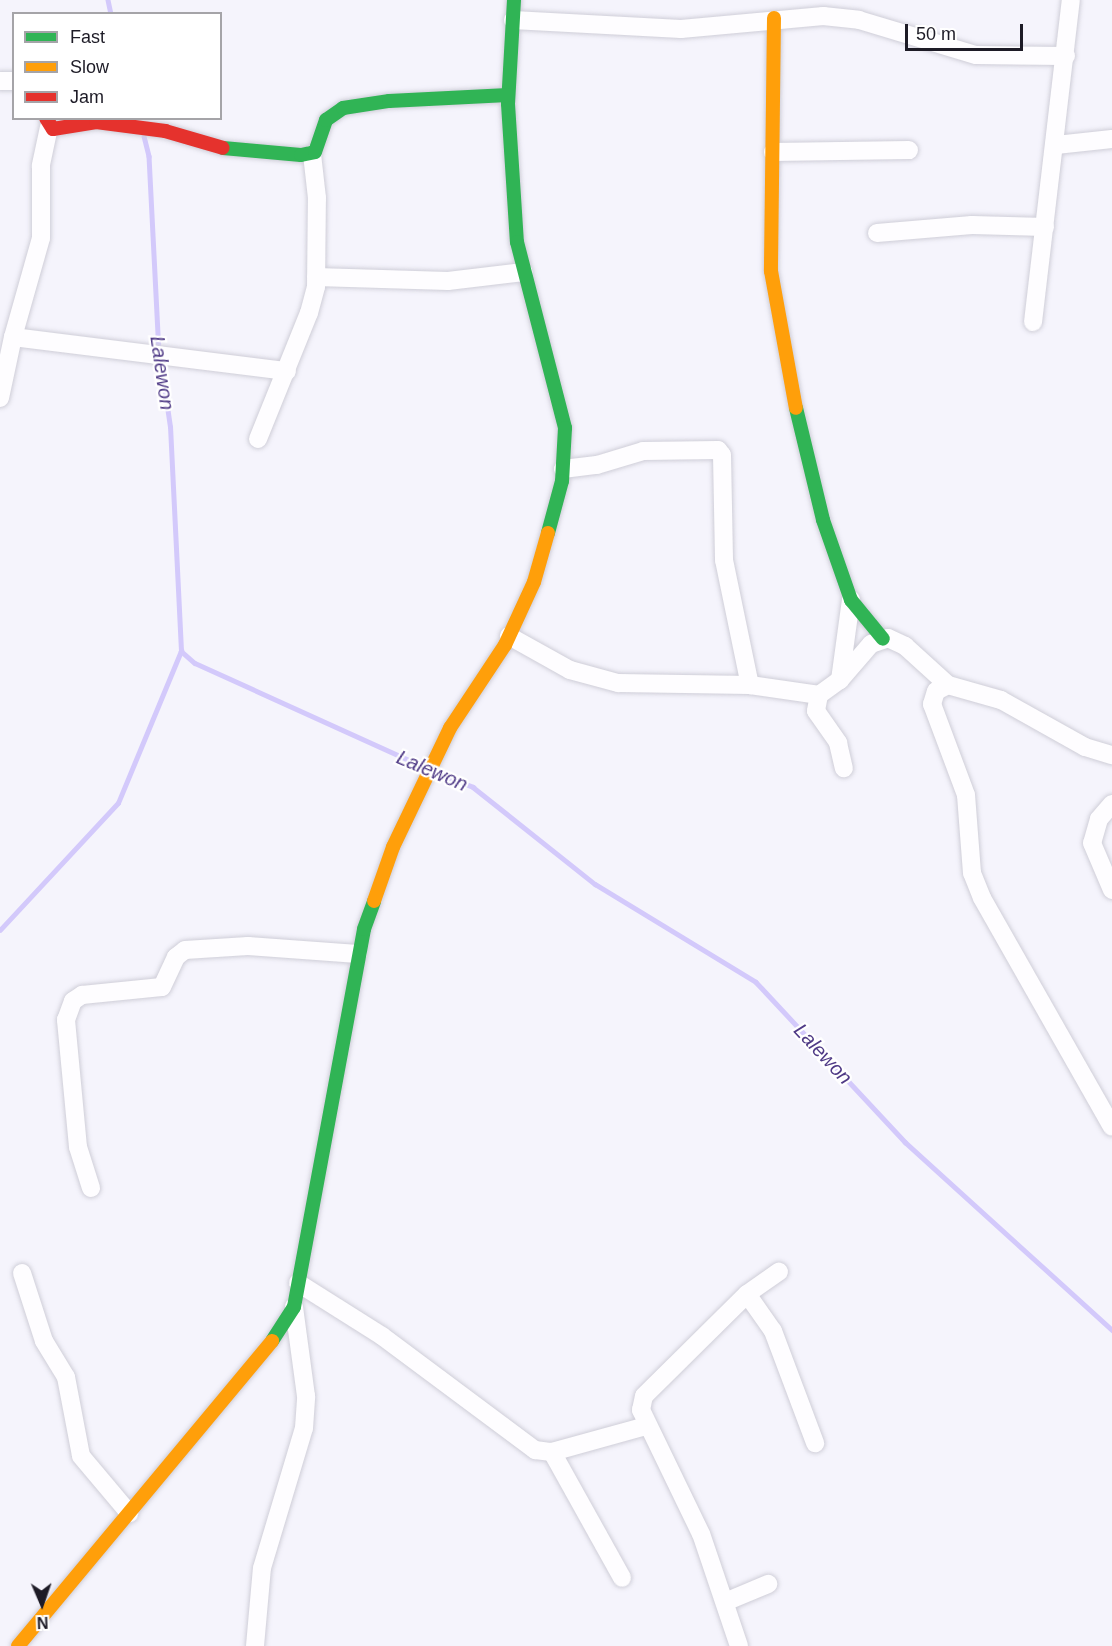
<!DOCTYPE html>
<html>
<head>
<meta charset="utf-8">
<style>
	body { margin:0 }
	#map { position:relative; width:1112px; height:1646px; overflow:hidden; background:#f5f4fc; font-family:Helvetica,sans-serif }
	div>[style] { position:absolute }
	.stream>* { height:4.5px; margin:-2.25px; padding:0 2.25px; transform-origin:2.25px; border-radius:2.25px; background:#d3c9fb }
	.roads { filter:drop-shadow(0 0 2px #cfced8) drop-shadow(0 0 2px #cfced8) }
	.street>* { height:18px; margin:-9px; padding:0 9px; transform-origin:9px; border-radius:9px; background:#fefdff }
	.fast>* { height:14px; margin:-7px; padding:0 7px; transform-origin:7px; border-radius:7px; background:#30b455 }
	.slow>* { height:14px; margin:-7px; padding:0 7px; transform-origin:7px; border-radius:7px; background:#ff9f0a }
	.jam>* { height:14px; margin:-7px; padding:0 7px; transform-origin:7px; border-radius:7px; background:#e5322d }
	span { translate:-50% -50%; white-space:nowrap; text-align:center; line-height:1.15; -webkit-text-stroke:4.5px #fff; paint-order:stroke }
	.water-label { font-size:20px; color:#4f3a86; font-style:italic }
	.legend { position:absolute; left:12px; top:12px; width:210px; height:108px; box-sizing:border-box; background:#fff; border:2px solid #a5a4a8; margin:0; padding:8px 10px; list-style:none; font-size:18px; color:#1d1b26 }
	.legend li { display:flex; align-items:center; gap:12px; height:30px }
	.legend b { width:30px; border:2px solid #a5a4a8 }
	.north { position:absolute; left:12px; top:1574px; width:60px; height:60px; -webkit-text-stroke:4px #fff; paint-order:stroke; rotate:178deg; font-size:16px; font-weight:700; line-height:24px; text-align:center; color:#1d1b26 }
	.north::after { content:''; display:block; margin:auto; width:21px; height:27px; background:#1d1b26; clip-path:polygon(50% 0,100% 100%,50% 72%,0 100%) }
	.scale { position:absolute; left:905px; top:24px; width:118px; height:27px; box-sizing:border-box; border:3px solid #1d1b26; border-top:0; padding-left:8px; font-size:18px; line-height:21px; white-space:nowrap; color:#1d1b26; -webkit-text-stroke:4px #fff; paint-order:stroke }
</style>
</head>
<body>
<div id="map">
	<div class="stream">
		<div style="left:108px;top:0;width:14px;rotate:78deg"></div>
		<div style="left:144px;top:136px;width:21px;rotate:76deg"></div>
		<div style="left:149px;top:156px;width:195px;rotate:87.1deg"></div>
		<div style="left:181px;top:651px;width:18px;rotate:41deg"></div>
		<div style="left:195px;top:663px;width:252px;rotate:24.4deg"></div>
		<div style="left:437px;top:773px;width:39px;rotate:21deg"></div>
		<div style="left:473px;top:787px;width:156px;rotate:38.5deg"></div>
		<div style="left:595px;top:884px;width:188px;rotate:31.3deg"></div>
		<div style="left:756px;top:982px;width:219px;rotate:47deg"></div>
		<div style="left:905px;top:1142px;width:280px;rotate:42.2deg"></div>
		<div style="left:0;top:930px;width:173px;rotate:-47.1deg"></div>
		<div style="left:118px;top:803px;width:165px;rotate:-67.5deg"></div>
		<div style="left:181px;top:651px;width:224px;rotate:-92.8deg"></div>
		<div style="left:170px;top:427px;width:69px;rotate:-98.4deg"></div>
	</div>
	<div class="roads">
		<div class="street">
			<div style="left:513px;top:20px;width:168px;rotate:3.1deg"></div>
			<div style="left:681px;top:29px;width:143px;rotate:-5.2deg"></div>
			<div style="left:823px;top:16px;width:36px;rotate:6deg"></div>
			<div style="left:859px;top:20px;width:122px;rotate:16.7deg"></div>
			<div style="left:976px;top:55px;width:90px;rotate:0.6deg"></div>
			<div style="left:0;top:81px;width:14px"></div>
			<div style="left:49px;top:127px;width:40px;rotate:102deg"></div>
			<div style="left:41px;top:166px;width:72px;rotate:90deg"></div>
			<div style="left:41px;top:238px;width:103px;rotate:105.8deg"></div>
			<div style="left:13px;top:337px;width:276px;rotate:7.1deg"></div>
			<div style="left:1056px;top:145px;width:56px;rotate:-6.1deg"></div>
			<div style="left:773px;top:152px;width:136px;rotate:-0.8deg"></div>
			<div style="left:877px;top:233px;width:95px;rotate:-4.8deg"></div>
			<div style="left:972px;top:225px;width:73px;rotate:1.6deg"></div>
			<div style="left:316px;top:277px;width:132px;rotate:1.7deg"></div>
			<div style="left:448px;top:281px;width:76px;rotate:-6.8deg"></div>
			<div style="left:1033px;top:322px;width:324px;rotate:-83.3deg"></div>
			<div style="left:0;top:398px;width:62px;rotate:-78deg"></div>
			<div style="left:258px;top:439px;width:136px;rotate:-68deg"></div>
			<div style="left:309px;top:313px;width:27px;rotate:-75deg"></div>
			<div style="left:316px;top:287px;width:89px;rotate:-89.4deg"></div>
			<div style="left:317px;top:198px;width:44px;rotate:-96.5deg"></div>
			<div style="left:563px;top:469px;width:34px;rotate:-7deg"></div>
			<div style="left:597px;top:465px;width:48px;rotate:-16.9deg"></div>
			<div style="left:643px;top:451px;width:75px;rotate:-0.8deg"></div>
			<div style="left:718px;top:450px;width:6px;rotate:51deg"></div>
			<div style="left:722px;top:455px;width:105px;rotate:88.9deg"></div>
			<div style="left:724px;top:560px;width:128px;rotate:78.3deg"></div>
			<div style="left:509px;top:636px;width:70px;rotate:29.1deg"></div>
			<div style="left:570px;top:670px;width:50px;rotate:15.2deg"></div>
			<div style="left:618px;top:683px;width:132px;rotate:0.9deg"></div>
			<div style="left:750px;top:685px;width:70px;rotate:8.2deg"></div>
			<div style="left:819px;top:695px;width:16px;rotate:101deg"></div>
			<div style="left:816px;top:711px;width:39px;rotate:55deg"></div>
			<div style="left:838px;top:743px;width:26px;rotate:77deg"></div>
			<div style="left:840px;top:680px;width:81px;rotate:-82.2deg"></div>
			<div style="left:948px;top:685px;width:13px;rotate:153deg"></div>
			<div style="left:936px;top:691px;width:14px;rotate:107deg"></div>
			<div style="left:932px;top:704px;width:97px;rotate:69.5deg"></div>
			<div style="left:966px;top:795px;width:78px;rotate:85.6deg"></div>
			<div style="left:972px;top:873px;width:27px;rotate:68deg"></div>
			<div style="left:982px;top:898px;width:263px;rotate:60.4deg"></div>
			<div style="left:819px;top:695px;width:26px;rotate:-36deg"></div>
			<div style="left:840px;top:680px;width:48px;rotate:-49.3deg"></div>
			<div style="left:871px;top:644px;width:18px;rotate:-19deg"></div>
			<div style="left:888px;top:638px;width:19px;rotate:25deg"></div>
			<div style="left:905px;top:646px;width:58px;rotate:42.2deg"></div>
			<div style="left:948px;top:685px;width:55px;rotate:15.8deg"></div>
			<div style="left:1001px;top:700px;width:96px;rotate:29.2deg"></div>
			<div style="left:1085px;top:747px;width:28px;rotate:17deg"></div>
			<div style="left:1112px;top:804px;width:20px;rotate:131deg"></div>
			<div style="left:1099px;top:819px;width:25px;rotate:106deg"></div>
			<div style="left:1092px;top:843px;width:51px;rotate:66.9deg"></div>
			<div style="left:91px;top:1188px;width:43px;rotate:-107.6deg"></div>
			<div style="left:78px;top:1147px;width:128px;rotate:-95.4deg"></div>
			<div style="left:66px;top:1020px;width:20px;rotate:-70deg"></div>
			<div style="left:73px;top:1001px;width:11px;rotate:-34deg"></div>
			<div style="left:82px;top:995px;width:80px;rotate:-5.7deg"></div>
			<div style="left:162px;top:987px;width:33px;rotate:-65deg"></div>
			<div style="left:176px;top:957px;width:11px;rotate:-38deg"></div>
			<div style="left:185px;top:950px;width:63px;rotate:-3.6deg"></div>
			<div style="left:248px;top:946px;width:110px;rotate:4.2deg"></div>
			<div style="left:22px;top:1273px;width:71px;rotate:72.1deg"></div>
			<div style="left:44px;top:1341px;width:42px;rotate:58.6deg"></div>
			<div style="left:66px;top:1377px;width:80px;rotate:79.2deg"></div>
			<div style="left:81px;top:1456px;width:75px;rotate:49.9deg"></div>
			<div style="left:298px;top:1283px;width:99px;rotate:32.2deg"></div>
			<div style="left:382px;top:1336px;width:191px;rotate:36.7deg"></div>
			<div style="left:535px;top:1450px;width:17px;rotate:7deg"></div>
			<div style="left:552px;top:1452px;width:98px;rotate:-15.5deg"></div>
			<div style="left:747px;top:1294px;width:45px;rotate:54.9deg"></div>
			<div style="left:773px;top:1331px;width:120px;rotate:69.4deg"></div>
			<div style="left:552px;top:1452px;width:144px;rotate:60.9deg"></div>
			<div style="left:725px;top:1602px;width:47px;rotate:-22.7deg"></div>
			<div style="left:255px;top:1646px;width:78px;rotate:-84.9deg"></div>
			<div style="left:262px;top:1568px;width:146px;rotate:-73.3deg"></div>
			<div style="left:304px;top:1428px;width:32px;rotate:-86deg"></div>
			<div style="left:306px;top:1396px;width:90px;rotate:-97.7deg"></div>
			<div style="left:739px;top:1646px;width:118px;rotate:-108.7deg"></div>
			<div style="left:701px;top:1534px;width:138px;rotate:-115.8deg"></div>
			<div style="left:641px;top:1410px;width:14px;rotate:-78deg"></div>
			<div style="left:644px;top:1396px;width:145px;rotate:-44.7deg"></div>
			<div style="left:747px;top:1294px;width:39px;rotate:-35deg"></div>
		</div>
		<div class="fast">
			<div style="left:514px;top:0;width:104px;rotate:93.3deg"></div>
			<div style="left:508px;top:104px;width:138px;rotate:86.3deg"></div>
			<div style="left:517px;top:242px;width:192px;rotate:75.5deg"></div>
			<div style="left:565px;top:428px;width:53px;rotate:93.2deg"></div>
			<div style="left:562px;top:481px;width:54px;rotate:105.1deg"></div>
			<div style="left:223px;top:148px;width:78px;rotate:5.1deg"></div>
			<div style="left:301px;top:155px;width:14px;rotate:-12deg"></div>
			<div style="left:315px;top:152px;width:34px;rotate:-71deg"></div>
			<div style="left:326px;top:120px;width:21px;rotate:-35deg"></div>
			<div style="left:343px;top:108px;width:47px;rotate:-8.7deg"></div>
			<div style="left:389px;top:101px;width:119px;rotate:-2.9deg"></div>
			<div style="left:796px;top:408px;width:115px;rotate:76.4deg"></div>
			<div style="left:823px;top:520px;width:85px;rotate:70.7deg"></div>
			<div style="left:851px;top:600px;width:50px;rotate:50.6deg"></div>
			<div style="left:272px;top:1341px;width:40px;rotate:-57.1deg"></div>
			<div style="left:294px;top:1307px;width:384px;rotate:-79.5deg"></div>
			<div style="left:364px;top:929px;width:30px;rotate:-70deg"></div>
		</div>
		<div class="slow">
			<div style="left:774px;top:18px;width:253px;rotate:90.7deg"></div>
			<div style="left:771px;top:271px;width:139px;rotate:79.7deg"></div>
			<div style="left:374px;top:901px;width:57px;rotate:-70.6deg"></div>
			<div style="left:393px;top:847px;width:132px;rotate:-64.4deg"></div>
			<div style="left:450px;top:728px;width:100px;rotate:-56.5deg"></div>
			<div style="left:505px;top:645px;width:69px;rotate:-65.3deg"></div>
			<div style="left:534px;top:582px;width:51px;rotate:-74.1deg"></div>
			<div style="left:18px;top:1646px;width:397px;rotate:-50.2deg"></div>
		</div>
		<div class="jam">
			<div style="left:46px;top:118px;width:13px;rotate:58deg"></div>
			<div style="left:53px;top:129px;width:44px;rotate:-9.2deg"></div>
			<div style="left:96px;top:122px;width:70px;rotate:7.4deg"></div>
			<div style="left:165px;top:131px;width:60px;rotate:16.3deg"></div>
		</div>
	</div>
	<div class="water-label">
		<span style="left:162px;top:373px;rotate:82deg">Lalewon</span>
		<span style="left:432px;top:771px;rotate:23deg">Lalewon</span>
		<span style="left:823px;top:1054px;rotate:47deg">Lalewon</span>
	</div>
	<ul class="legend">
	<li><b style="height:8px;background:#30b455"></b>Fast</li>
	<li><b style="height:8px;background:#ff9f0a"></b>Slow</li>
	<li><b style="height:8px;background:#e5322d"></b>Jam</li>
	</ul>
	<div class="north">N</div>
	<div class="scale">50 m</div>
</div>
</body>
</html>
